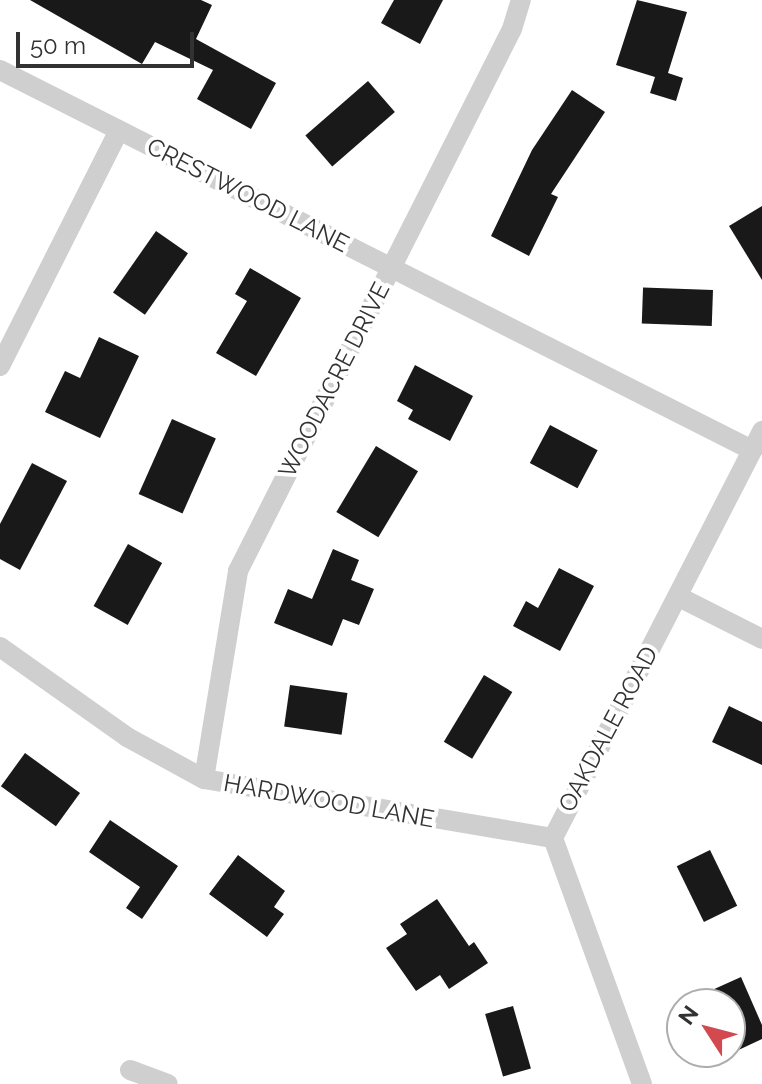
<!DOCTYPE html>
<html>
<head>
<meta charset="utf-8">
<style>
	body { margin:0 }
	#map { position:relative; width:762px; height:1084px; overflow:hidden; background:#fff; font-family:Raleway,sans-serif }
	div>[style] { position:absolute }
	.building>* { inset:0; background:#191919; transform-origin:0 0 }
	.minor>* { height:20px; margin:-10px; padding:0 10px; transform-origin:10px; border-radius:10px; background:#cfcfcf }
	span { translate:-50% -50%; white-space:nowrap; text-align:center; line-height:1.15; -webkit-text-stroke:8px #fff; paint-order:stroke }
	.street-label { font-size:24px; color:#323232 }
	.north { position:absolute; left:666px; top:988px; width:80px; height:80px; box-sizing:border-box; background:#fff; border:2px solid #adadad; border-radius:50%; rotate:306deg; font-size:22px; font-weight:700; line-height:32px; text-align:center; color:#323232 }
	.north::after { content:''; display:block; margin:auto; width:28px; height:36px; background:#d24a4f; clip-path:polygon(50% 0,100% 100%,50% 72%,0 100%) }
	.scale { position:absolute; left:16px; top:32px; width:178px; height:36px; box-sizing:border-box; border:4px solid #323232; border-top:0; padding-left:10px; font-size:24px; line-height:28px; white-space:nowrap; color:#323232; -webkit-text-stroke:6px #fff; paint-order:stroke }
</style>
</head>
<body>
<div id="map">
	<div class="building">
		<div style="clip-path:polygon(30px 0,201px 0,212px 5px,196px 39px,276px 83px,251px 129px,197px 99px,213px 70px,155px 42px,142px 64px)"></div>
		<div style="clip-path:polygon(394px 0,443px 0,420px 44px,381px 23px)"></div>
		<div style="clip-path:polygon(637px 0,687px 12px,668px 73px,683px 78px,676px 101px,650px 93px,655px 77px,616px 65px)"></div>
		<div style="left:368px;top:81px;width:41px;height:83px;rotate:49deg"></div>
		<div style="clip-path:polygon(572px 90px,605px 112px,551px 194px,558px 197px,529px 256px,491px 236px,532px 150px)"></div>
		<div style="clip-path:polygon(762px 206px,762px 280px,729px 226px)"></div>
		<div style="left:156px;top:231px;width:39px;height:75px;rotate:35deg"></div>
		<div style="clip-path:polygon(250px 268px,301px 298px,256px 376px,216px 353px,247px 301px,235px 294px)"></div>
		<div style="left:713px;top:290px;width:36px;height:70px;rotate:92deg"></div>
		<div style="clip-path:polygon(99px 337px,139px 356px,100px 438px,45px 412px,65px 371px,80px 378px)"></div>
		<div style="clip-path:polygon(415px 365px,473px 396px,450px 441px,408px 419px,413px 410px,397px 401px)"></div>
		<div style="left:172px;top:419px;width:48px;height:82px;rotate:24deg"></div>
		<div style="left:550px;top:425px;width:54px;height:43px;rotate:28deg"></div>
		<div style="left:376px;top:446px;width:49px;height:77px;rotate:31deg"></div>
		<div style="clip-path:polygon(32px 463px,67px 481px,20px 570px,0 559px,0 524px)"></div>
		<div style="left:128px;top:544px;width:39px;height:71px;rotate:29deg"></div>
		<div style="clip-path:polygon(333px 549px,359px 560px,351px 580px,374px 589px,359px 625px,343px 619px,332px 646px,274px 623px,288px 589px,312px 599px)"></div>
		<div style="clip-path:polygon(559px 568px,594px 586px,560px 651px,513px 626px,526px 601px,538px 608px)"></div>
		<div style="left:484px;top:675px;width:33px;height:78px;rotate:31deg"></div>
		<div style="left:290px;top:685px;width:58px;height:42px;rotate:8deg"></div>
		<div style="clip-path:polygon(729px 706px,762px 722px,762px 765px,712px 742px)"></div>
		<div style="left:25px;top:753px;width:68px;height:41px;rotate:36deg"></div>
		<div style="clip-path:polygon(110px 820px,178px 866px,142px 919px,126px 908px,140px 887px,89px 852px)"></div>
		<div style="left:710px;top:850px;width:62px;height:37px;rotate:64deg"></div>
		<div style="clip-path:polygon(238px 855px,285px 891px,274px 907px,284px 914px,267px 937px,209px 894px)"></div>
		<div style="clip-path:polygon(437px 899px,469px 946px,474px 942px,488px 963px,449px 989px,440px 975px,416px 991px,386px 948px,407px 934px,400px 924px)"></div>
		<div style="clip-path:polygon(741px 977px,762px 1025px,762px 1039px,730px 1054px,730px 1004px,681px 1004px)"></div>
		<div style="left:513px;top:1006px;width:65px;height:29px;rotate:74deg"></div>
	</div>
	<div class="minor">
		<div style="left:0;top:70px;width:843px;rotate:26.81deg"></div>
		<div style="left:0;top:366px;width:264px;rotate:-63.2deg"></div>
		<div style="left:679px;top:597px;width:93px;rotate:26.8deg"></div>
		<div style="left:0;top:647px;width:156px;rotate:35.3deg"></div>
		<div style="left:127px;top:737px;width:88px;rotate:28.6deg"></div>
		<div style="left:204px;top:779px;width:354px;rotate:9.6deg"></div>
		<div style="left:204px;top:779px;width:211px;rotate:-80.7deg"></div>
		<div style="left:238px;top:571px;width:607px;rotate:-63.18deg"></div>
		<div style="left:512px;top:29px;width:30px;rotate:-73deg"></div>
		<div style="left:130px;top:1070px;width:40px;rotate:20.2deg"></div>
		<div style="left:642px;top:1084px;width:262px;rotate:-109.9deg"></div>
		<div style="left:553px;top:838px;width:458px;rotate:-62.8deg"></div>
	</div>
	<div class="street-label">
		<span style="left:248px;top:195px;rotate:27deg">CRESTWOOD LANE</span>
		<span style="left:334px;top:380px;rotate:-63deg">WOODACRE DRIVE</span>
		<span style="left:608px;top:729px;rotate:-62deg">OAKDALE ROAD</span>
		<span style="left:329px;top:801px;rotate:10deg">HARDWOOD LANE</span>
	</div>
	<div class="north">N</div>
	<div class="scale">50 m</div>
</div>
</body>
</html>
